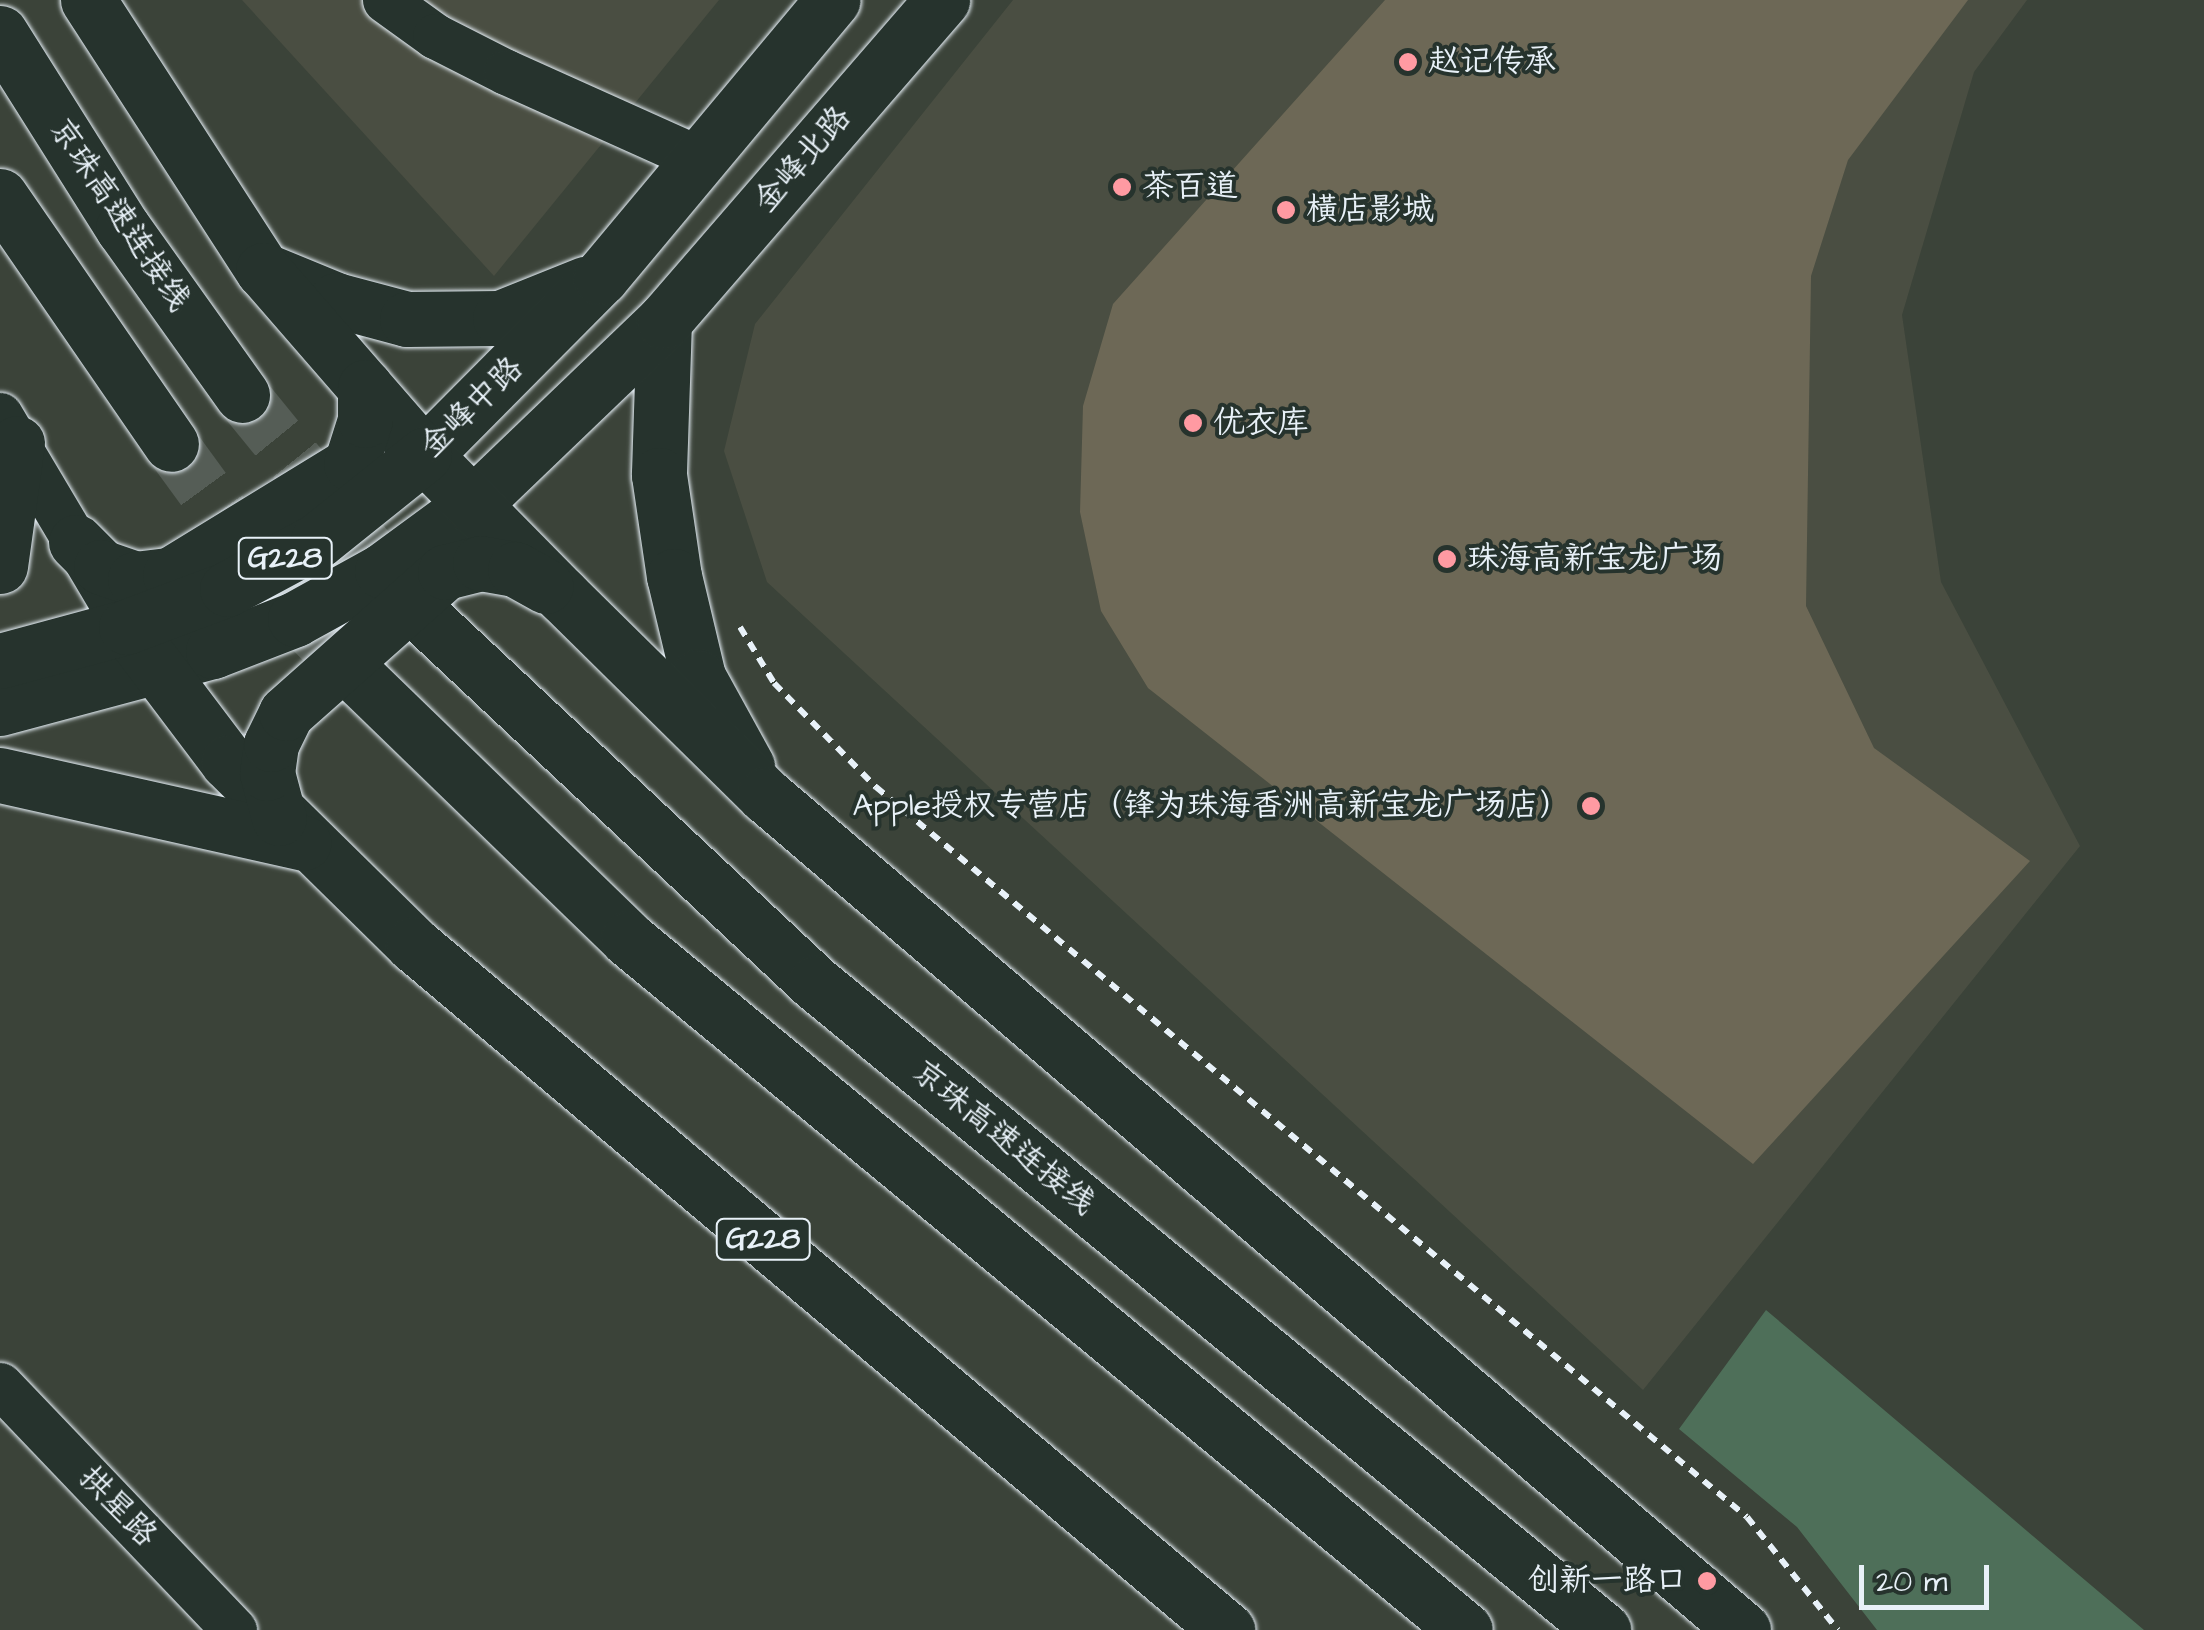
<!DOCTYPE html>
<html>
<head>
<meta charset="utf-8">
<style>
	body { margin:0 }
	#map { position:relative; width:2204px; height:1630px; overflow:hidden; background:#3b4339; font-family:"Architects Daughter","LXGW WenKai TC",sans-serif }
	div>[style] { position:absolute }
	.built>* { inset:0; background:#4a4e42 }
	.green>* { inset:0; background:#4e6f59 }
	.building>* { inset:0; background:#6d6856 }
	.highway-tunnel>* { height:55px; margin-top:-27.5px; transform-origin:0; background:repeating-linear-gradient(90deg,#555d56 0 55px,transparent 0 83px) }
	.path>* { height:6px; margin-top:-3px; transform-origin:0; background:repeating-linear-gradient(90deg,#e8f1f8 0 10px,transparent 0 18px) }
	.roads { filter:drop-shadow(0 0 2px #e8f1f8) drop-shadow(0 0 2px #e8f1f8) }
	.minor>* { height:45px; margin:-22.5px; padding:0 22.5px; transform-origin:22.5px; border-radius:22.5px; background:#26332d }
	.major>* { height:55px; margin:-27.5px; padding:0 27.5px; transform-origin:27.5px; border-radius:27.5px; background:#26332d }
	.highway>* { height:55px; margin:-27.5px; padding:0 27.5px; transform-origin:27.5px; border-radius:27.5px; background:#26332d }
	.dots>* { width:28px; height:28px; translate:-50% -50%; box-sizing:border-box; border:5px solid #26332d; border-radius:50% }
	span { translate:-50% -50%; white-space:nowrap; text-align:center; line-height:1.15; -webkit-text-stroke:8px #26332d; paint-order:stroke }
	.shield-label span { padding:2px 8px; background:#26332d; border:2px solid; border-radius:8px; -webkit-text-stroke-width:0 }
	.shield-label { font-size:30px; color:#e8f1f8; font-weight:700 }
	.poi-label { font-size:32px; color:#e8f1f8 }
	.left { translate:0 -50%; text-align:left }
	.right { translate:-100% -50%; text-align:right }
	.street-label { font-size:32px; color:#e8f1f8 }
	.scale { position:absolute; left:1859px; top:1565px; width:130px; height:45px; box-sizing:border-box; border:5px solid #e8f1f8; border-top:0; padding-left:12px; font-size:30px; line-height:35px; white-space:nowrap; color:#e8f1f8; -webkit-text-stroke:8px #26332d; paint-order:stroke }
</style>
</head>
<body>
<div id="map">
	<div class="built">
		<div style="clip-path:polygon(242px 0,719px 0,494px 276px)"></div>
		<div style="clip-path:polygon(1013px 0,2027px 0,1974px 72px,1902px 315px,1941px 582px,2080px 846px,1643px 1390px,767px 582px,724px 451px,755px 324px)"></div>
	</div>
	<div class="green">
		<div style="clip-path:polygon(1766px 1310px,2144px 1630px,1877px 1630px,1797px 1527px,1679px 1429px)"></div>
	</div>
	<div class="building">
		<div style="clip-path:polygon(1385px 0,1968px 0,1848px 160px,1811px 276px,1806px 606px,1874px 748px,2030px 861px,1753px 1164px,1148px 688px,1101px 611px,1080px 512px,1083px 406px,1113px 304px)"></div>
	</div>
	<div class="highway-tunnel">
		<div style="left:242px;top:395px;width:272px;rotate:50.8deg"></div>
		<div style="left:171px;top:444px;width:200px;rotate:53.9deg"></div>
		<div style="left:289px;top:606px;width:105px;rotate:45.8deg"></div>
	</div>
	<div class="path">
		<div style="left:740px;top:627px;width:66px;rotate:58.7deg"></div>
		<div style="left:774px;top:683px;width:146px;rotate:45.6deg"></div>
		<div style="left:876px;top:787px;width:1136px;rotate:39.97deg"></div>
		<div style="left:1747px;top:1517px;width:145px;rotate:51.2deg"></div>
	</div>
	<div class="roads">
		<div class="minor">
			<div style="left:385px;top:0;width:62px;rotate:35.8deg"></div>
			<div style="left:435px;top:36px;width:80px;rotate:26.9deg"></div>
			<div style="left:506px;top:72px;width:213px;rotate:24.2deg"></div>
			<div style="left:0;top:415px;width:247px;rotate:59.3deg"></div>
			<div style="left:0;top:1385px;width:339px;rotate:46.3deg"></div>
		</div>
		<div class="major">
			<div style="left:263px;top:270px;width:79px;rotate:22.3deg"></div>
			<div style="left:336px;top:300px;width:73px;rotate:15deg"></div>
			<div style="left:407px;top:319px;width:93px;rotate:-0.6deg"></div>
			<div style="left:500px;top:318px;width:92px;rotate:-21.8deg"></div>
			<div style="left:664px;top:321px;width:154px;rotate:91.9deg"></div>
			<div style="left:659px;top:475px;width:102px;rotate:81.6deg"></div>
			<div style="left:674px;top:576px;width:104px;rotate:76.6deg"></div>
			<div style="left:698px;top:677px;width:102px;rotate:61.2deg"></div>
			<div style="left:424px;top:455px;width:251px;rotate:-45.2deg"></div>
			<div style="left:601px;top:277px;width:361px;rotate:-50.1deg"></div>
			<div style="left:0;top:708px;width:220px;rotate:-15deg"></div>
			<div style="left:213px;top:651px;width:88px;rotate:-21.3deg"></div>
			<div style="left:295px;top:619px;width:99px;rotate:-28.9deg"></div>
			<div style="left:382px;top:571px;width:112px;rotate:-36.3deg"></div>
			<div style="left:472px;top:505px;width:266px;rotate:-43.8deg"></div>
			<div style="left:664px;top:321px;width:425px;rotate:-49.1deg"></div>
		</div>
		<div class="highway">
			<div style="left:88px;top:0;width:322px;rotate:57.1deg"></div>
			<div style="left:263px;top:270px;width:245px;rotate:49deg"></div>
			<div style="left:424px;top:455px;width:197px;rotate:45.4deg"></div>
			<div style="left:562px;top:595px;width:285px;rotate:44.6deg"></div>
			<div style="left:765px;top:795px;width:1286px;rotate:40.49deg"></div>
			<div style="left:0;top:33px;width:231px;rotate:57.8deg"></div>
			<div style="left:123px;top:228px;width:205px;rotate:54.5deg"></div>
			<div style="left:0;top:196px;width:301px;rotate:55.4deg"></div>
			<div style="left:76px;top:542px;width:35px;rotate:45deg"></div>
			<div style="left:101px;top:567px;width:36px;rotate:19deg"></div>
			<div style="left:135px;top:579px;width:35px;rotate:-7deg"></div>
			<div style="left:170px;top:575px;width:212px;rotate:-31.5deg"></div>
			<div style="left:351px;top:464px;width:46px;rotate:-72.3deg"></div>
			<div style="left:365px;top:420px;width:33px;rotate:-90deg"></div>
			<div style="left:0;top:566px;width:124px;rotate:-82.1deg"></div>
			<div style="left:426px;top:619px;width:533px;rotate:43.1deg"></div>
			<div style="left:815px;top:983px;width:1020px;rotate:39.39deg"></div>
			<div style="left:126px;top:627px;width:169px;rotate:52.9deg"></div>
			<div style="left:228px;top:762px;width:260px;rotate:44.5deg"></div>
			<div style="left:413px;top:944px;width:1065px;rotate:40.12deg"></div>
			<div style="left:0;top:661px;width:131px;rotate:-15.1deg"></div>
			<div style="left:126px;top:627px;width:108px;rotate:-20.6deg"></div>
			<div style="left:227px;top:589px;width:103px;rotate:-28.3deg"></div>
			<div style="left:318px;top:540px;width:136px;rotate:-38.7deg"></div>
			<div style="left:362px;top:681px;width:371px;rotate:44.1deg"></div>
			<div style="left:628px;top:939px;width:1085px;rotate:39.54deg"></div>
			<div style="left:0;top:775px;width:311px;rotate:12.6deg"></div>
			<div style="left:279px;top:818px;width:47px;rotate:-104.9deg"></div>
			<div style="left:267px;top:773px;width:29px;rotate:-82deg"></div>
			<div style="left:271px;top:744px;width:34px;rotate:-64deg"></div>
			<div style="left:286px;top:713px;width:213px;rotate:-41.6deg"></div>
			<div style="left:445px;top:572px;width:36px;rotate:-14deg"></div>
			<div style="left:480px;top:563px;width:36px;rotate:10deg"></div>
			<div style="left:515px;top:569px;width:35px;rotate:29deg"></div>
		</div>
	</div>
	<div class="dots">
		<div style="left:1408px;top:62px;background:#ff9aa2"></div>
		<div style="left:1122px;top:187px;background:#ff9aa2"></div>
		<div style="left:1286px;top:210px;background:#ff9aa2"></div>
		<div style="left:1193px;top:423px;background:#ff9aa2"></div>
		<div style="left:1447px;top:559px;background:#ff9aa2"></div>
		<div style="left:1591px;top:806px;background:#ff9aa2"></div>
		<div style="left:1707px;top:1581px;background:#ff9aa2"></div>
	</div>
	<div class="shield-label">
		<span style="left:285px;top:558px">G228</span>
		<span style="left:763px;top:1239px">G228</span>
	</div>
	<div class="poi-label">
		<span class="left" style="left:1428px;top:62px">赵记传承</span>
		<span class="left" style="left:1142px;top:187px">茶百道</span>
		<span class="left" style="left:1306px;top:210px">横店影城</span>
		<span class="left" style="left:1213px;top:423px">优衣库</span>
		<span class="left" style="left:1467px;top:559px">珠海高新宝龙广场</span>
		<span class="right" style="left:1571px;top:806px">Apple授权专营店（锋为珠海香洲高新宝龙广场店）</span>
		<span class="right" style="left:1687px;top:1581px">创新一路口</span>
	</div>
	<div class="street-label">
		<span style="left:803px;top:160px;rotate:-49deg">金峰北路</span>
		<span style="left:119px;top:215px;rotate:56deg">京珠高速连接线</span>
		<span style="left:472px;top:408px;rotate:-44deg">金峰中路</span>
		<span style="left:1003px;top:1138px;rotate:39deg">京珠高速连接线</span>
		<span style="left:117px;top:1507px;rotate:46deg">拱星路</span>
	</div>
	<div class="scale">20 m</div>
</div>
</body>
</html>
